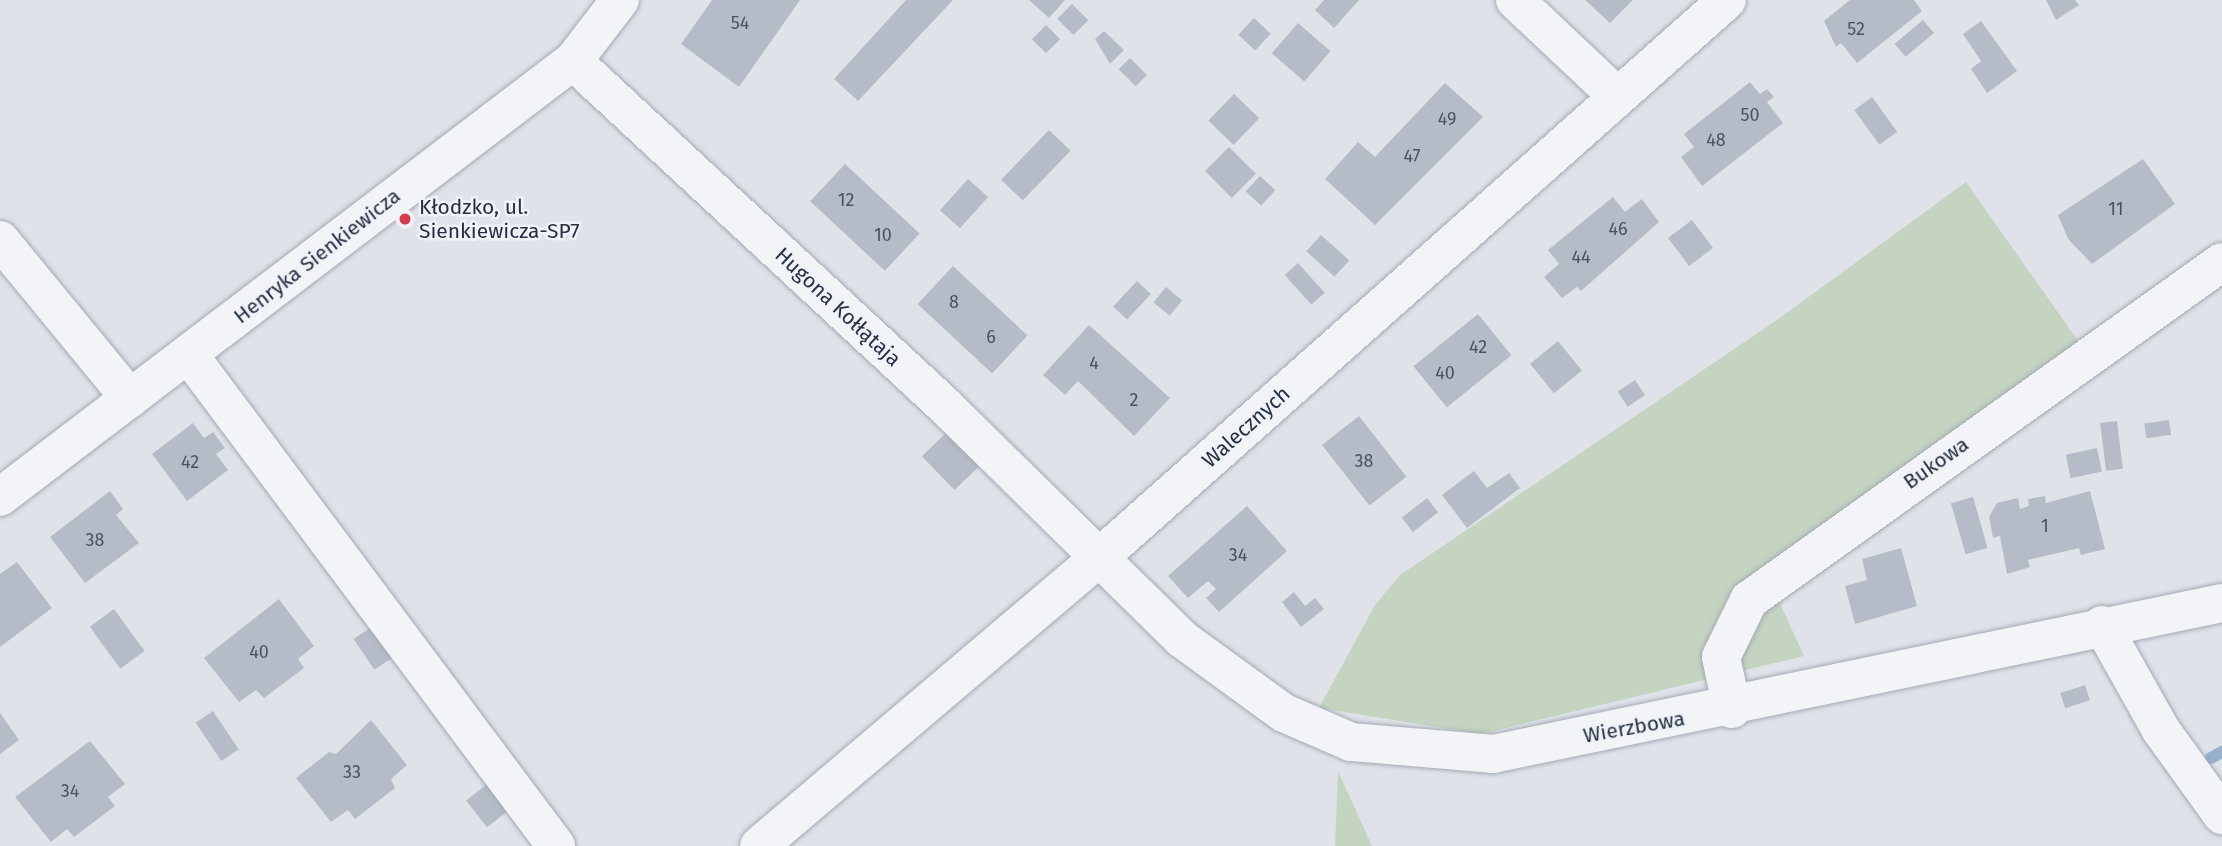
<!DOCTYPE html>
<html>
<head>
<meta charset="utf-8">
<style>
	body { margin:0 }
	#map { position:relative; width:2222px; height:846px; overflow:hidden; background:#dfe3e9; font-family:"Fira Sans",sans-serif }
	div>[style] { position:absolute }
	.green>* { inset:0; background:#c4d4c0 }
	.stream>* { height:12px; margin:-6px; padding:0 6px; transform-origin:6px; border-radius:6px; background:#97b0cc }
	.building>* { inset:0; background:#b6bcc7; transform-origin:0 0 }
	.roads { filter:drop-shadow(0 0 2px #a4aab4) drop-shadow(0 0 2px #a4aab4) }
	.street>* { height:38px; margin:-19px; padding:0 19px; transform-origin:19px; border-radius:19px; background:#f2f4f7 }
	.dots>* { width:19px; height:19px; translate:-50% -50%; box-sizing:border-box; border:4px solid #eff2f7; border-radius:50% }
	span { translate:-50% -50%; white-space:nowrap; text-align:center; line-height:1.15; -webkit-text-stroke:5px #eff2f7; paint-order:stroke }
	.number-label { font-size:18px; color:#4b5363 }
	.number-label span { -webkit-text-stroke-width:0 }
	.poi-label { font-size:21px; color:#273042 }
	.left { translate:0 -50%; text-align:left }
	.street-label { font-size:21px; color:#273042 }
</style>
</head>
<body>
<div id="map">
	<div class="green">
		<div style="clip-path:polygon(1966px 182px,2100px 372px,1779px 601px,1804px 656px,1481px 734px,1319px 708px,1375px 605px,1400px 575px,1777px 320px)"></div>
		<div style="clip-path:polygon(1338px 771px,1372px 846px,1335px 846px)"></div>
	</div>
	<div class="stream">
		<div style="left:2211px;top:758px;width:13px;rotate:-29deg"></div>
	</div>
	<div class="building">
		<div style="clip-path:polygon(712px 0,800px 0,739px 87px,681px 44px)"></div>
		<div style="clip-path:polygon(906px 0,953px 0,858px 101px,834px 79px)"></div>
		<div style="clip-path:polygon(1029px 0,1065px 0,1049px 18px)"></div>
		<div style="clip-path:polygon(1324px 0,1359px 0,1334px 28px,1315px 10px)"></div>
		<div style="clip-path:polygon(1585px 0,1633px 0,1610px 23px)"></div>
		<div style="clip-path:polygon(1850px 0,1914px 0,1922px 11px,1857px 63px,1841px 43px,1836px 47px,1824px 21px)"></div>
		<div style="clip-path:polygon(2046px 0,2075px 0,2079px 5px,2056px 20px)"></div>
		<div style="left:1072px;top:4px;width:23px;height:21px;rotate:45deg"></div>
		<div style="left:1254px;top:18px;width:23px;height:23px;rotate:43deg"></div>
		<div style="left:1923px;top:20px;width:17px;height:37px;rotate:50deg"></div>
		<div style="clip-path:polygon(1981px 21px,2017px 71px,1987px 93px,1971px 69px,1981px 61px,1963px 34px)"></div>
		<div style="left:1298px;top:23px;width:43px;height:40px;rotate:41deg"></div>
		<div style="left:1046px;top:25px;width:20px;height:20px;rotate:45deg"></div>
		<div style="clip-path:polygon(1104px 31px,1124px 50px,1110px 64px,1095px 39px)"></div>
		<div style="left:1130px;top:58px;width:24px;height:16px;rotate:45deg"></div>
		<div style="clip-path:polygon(1750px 82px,1760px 94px,1767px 89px,1774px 97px,1767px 102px,1783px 123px,1702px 186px,1681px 157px,1694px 147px,1684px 134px)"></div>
		<div style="clip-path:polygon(1445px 83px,1483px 117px,1375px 225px,1325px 179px,1358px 142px,1375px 157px)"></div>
		<div style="left:1234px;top:94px;width:35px;height:37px;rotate:44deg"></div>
		<div style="left:1872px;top:97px;width:43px;height:22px;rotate:54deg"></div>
		<div style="left:1049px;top:130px;width:30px;height:69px;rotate:44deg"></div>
		<div style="left:1229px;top:147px;width:38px;height:34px;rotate:45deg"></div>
		<div style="clip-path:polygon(2143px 159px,2175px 204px,2092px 264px,2068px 239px,2058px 215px)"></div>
		<div style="left:845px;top:164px;width:102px;height:51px;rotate:43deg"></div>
		<div style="left:1260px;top:176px;width:21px;height:21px;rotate:43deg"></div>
		<div style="left:968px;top:179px;width:27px;height:42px;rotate:42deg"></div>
		<div style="clip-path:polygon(1613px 197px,1625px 212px,1642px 199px,1659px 222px,1581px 291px,1577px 287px,1562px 298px,1544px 277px,1559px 264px,1548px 250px)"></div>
		<div style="left:1692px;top:220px;width:35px;height:30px;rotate:53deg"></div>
		<div style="left:1321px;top:235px;width:38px;height:22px;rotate:42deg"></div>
		<div style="left:1298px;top:263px;width:40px;height:18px;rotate:48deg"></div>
		<div style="left:953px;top:266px;width:102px;height:52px;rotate:43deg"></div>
		<div style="left:1137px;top:281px;width:19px;height:35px;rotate:43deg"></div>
		<div style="left:1166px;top:287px;width:21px;height:20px;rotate:39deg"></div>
		<div style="left:1478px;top:314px;width:53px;height:83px;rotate:51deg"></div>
		<div style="clip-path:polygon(1089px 325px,1170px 398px,1134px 436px,1078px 381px,1065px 395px,1043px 375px)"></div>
		<div style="left:1558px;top:341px;width:38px;height:36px;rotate:51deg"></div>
		<div style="left:1635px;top:380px;width:18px;height:21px;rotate:56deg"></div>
		<div style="left:1359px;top:416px;width:77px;height:47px;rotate:52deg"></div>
		<div style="left:2169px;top:420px;width:15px;height:25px;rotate:82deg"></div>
		<div style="left:2117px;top:421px;width:48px;height:17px;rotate:83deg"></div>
		<div style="clip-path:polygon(193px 423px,204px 438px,213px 432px,225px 448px,216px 454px,228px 470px,187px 501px,152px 454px)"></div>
		<div style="left:947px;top:432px;width:47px;height:35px;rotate:46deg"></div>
		<div style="left:2097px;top:448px;width:24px;height:32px;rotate:78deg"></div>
		<div style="clip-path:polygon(1474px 471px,1487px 488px,1509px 473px,1520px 488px,1467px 528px,1442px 495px)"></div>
		<div style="clip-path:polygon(110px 491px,123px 509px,116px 515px,139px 543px,85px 583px,50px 537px)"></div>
		<div style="clip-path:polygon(2090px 491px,2105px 549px,2081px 555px,2079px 548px,2028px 560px,2030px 567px,2007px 574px,2000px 536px,1993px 538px,1989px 517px,1997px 503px,2018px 498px,2020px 509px,2029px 506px,2028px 499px,2045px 496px,2046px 503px)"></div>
		<div style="left:1973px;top:497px;width:53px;height:23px;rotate:74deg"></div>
		<div style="left:1427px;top:498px;width:18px;height:32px;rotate:52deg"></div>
		<div style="clip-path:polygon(1247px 506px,1287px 551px,1219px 612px,1206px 598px,1216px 589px,1208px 581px,1188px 598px,1168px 576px)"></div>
		<div style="clip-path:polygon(1901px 548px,1917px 606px,1855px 624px,1845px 586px,1867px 580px,1862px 559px)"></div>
		<div style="clip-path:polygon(17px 562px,52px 608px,0 647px,0 574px)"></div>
		<div style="clip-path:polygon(1294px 592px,1305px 606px,1315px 598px,1324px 609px,1301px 627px,1282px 602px)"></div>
		<div style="clip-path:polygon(279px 599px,314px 646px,298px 659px,304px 668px,264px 698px,256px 690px,239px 702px,204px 658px)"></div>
		<div style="left:114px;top:609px;width:52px;height:30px;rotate:54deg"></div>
		<div style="left:376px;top:624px;width:37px;height:27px;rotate:56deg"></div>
		<div style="left:2085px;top:685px;width:16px;height:26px;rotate:72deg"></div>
		<div style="left:213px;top:711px;width:46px;height:21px;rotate:56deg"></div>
		<div style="clip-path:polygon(0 713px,19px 740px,0 754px)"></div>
		<div style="clip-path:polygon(371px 720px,407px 765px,391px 779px,395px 788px,355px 819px,348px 810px,331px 822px,296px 778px,329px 752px,336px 754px)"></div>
		<div style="clip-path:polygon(90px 741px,125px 784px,108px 797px,115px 806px,74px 837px,67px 829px,51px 842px,15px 797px)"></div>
		<div style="left:496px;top:777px;width:34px;height:38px;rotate:52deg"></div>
	</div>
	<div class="roads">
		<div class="street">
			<div style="left:1515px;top:0;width:140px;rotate:43.3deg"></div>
			<div style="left:573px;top:61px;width:505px;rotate:42.83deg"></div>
			<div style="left:943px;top:404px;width:335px;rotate:44.5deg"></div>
			<div style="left:1182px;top:639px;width:126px;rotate:36deg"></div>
			<div style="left:1284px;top:713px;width:73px;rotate:23.4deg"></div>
			<div style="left:1351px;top:742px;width:143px;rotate:4.8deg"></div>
			<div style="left:1493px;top:754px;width:744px;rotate:-11.7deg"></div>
			<div style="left:0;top:240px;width:205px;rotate:50.6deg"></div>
			<div style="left:189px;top:355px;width:613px;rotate:53.22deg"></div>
			<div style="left:0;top:497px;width:720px;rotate:-37.27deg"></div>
			<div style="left:573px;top:61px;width:77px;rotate:-52.4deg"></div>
			<div style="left:2102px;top:625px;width:120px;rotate:60.7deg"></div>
			<div style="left:2161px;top:730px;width:105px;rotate:54.3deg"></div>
			<div style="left:1732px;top:709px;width:53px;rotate:-101.9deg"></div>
			<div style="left:1721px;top:657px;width:64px;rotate:-63.8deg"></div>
			<div style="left:1749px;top:600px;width:581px;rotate:-35.55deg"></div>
			<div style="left:759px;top:846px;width:448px;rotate:-40.3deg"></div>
			<div style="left:1101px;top:556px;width:837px;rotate:-41.61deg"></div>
		</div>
	</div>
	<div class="dots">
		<div style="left:405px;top:219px;background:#d83b4e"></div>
	</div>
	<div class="number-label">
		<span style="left:740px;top:23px">54</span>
		<span style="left:1856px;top:29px">52</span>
		<span style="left:1750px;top:115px">50</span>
		<span style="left:1447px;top:119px">49</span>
		<span style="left:1716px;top:140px">48</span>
		<span style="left:1412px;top:156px">47</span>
		<span style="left:846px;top:200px">12</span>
		<span style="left:2116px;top:209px">11</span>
		<span style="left:1618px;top:229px">46</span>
		<span style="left:883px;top:235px">10</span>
		<span style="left:1581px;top:257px">44</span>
		<span style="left:954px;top:302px">8</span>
		<span style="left:991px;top:337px">6</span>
		<span style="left:1478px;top:347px">42</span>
		<span style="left:1094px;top:363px">4</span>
		<span style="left:1445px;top:373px">40</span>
		<span style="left:1134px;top:400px">2</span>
		<span style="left:1364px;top:461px">38</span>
		<span style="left:190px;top:462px">42</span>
		<span style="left:2045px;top:526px">1</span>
		<span style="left:95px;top:540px">38</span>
		<span style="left:1238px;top:555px">34</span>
		<span style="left:259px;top:652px">40</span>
		<span style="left:352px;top:772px">33</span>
		<span style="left:70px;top:791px">34</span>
	</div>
	<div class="poi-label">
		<span class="left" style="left:419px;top:219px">Kłodzko, ul.<br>Sienkiewicza-SP7</span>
	</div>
	<div class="street-label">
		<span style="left:317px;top:256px;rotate:-38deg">Henryka Sienkiewicza</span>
		<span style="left:838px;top:307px;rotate:43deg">Hugona Kołłątaja</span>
		<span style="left:1246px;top:427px;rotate:-42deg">Walecznych</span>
		<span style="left:1936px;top:463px;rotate:-35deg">Bukowa</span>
		<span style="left:1634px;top:727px;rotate:-10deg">Wierzbowa</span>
	</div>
</div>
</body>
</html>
